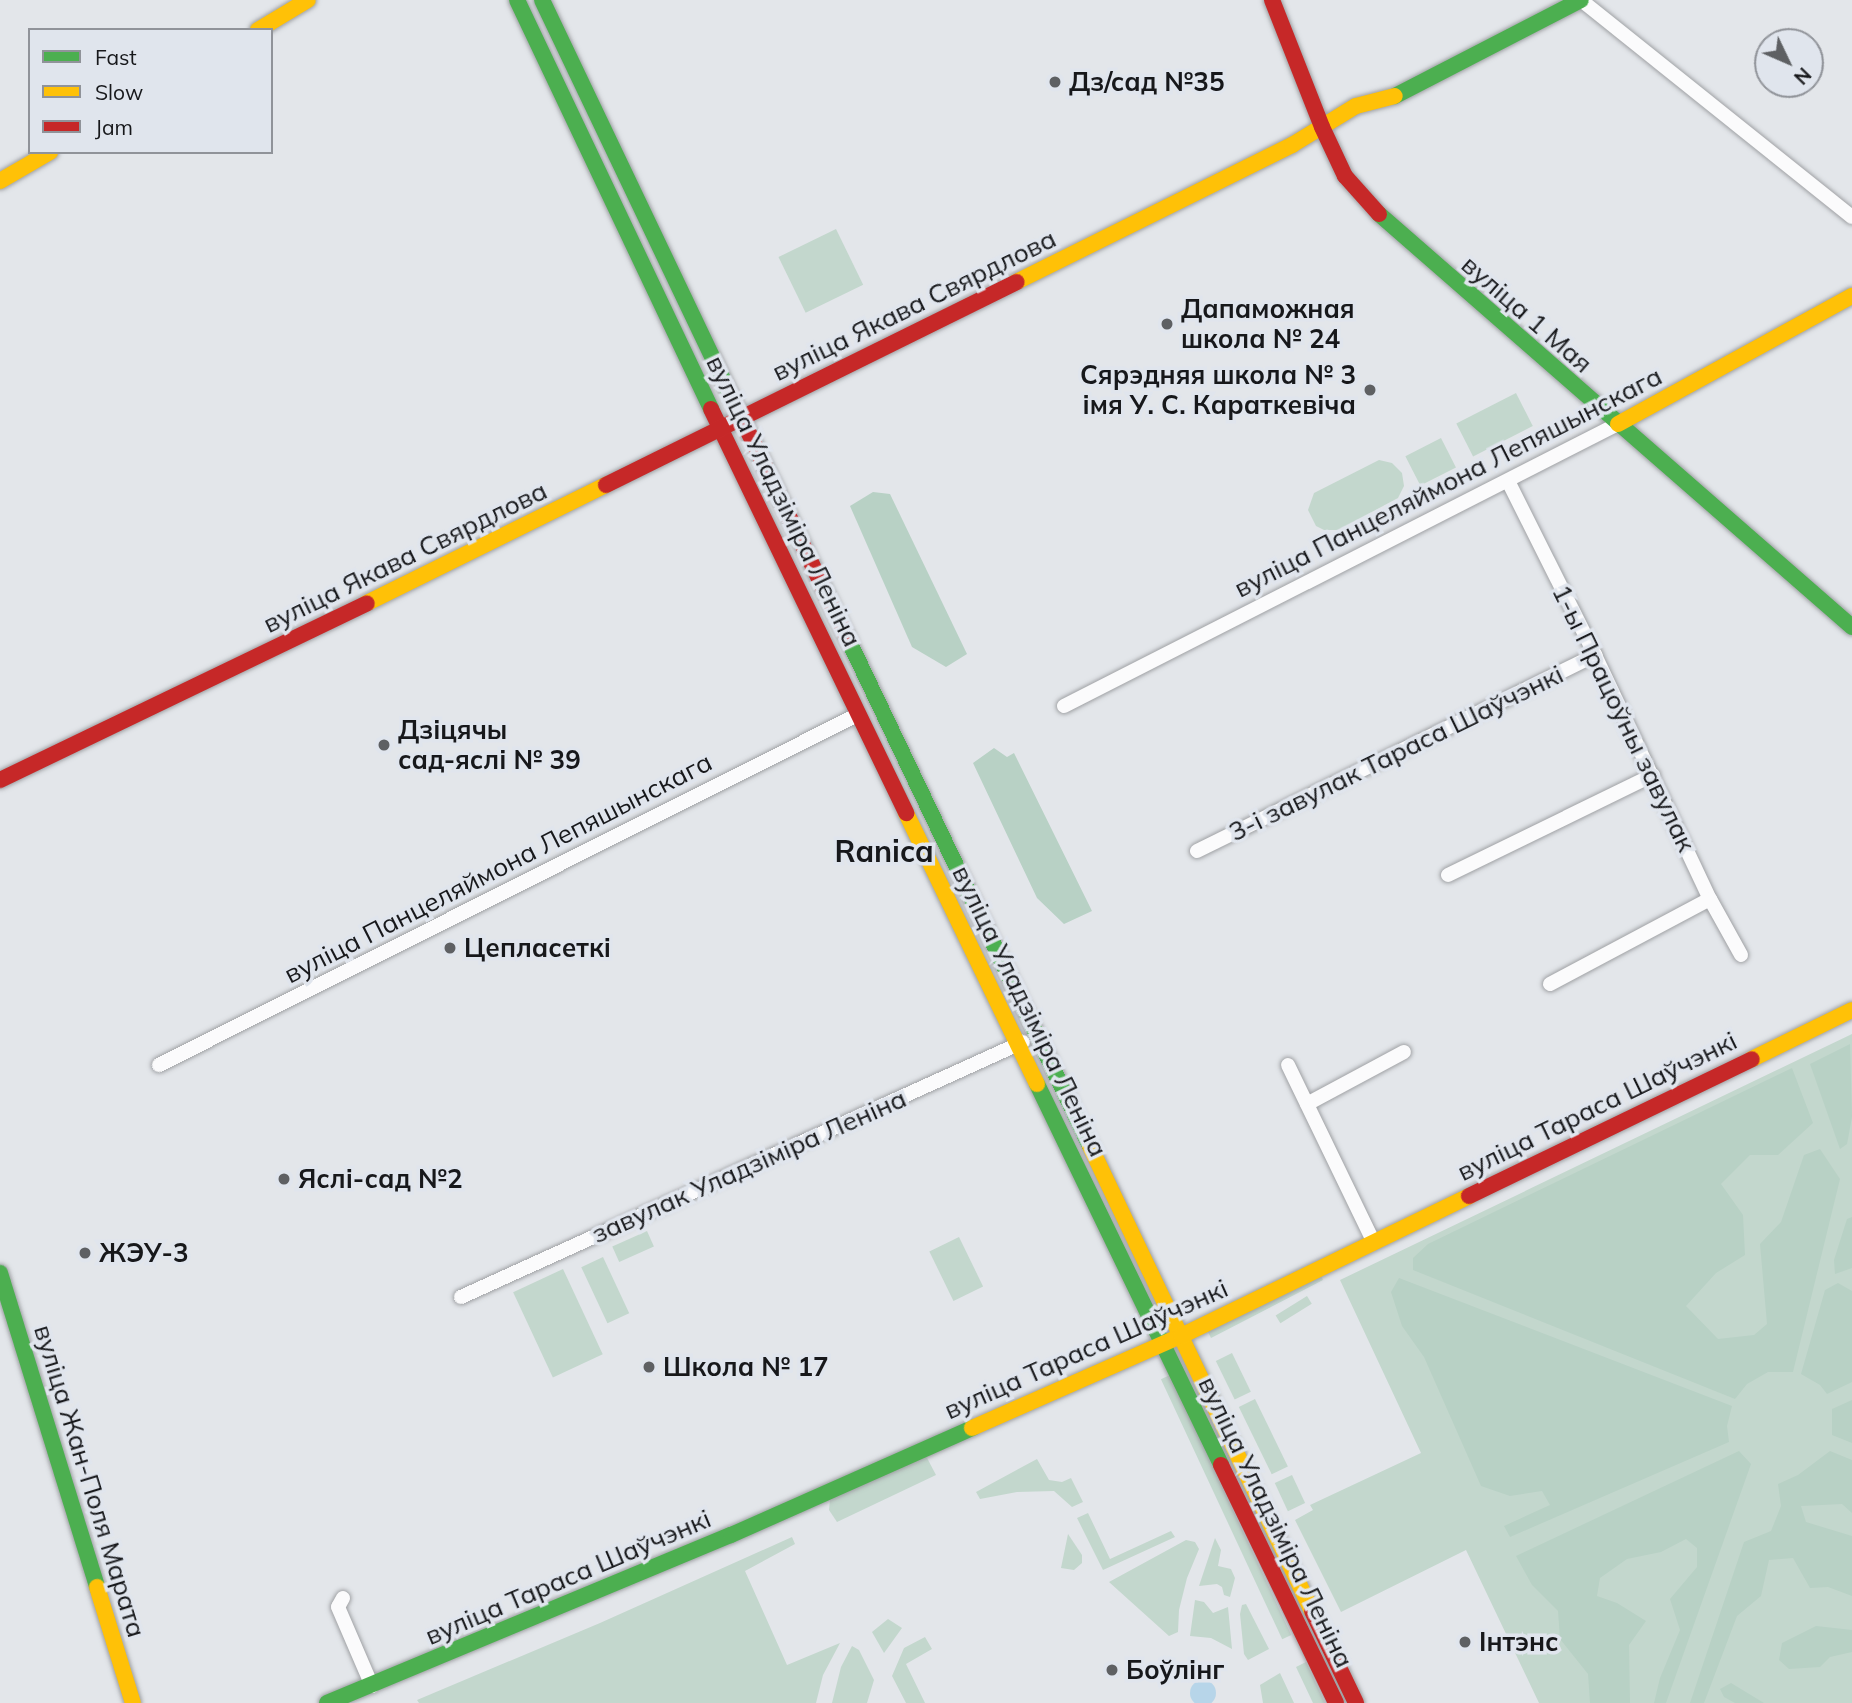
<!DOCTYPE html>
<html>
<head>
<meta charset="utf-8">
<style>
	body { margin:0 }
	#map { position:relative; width:1852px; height:1703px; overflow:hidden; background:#e3e6ea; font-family:Mulish,sans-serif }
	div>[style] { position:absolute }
	.green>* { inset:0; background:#c3d7cd; transform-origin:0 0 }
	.forest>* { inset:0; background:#b8d1c5 }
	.water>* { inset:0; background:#b7d5e9 }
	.round { border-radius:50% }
	.roads { filter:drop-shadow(0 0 2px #9fa1a4) drop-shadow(0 0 2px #9fa1a4) }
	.street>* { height:14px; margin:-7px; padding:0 7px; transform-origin:7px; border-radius:7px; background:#fbfbfc }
	.fast>* { height:16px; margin:-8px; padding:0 8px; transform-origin:8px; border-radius:8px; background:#4caf50 }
	.slow>* { height:16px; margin:-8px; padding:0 8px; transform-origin:8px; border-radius:8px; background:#ffc107 }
	.jam>* { height:16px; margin:-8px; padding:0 8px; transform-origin:8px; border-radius:8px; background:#c62828 }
	.dots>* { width:19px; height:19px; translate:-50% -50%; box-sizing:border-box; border:4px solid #e0e5ed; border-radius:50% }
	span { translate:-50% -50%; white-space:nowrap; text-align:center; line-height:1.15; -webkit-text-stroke:7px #e0e5ed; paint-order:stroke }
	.poi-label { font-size:26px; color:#17181b; font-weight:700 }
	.left { translate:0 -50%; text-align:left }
	.right { translate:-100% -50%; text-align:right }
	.street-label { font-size:26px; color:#17181b }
	.quarter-label { font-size:30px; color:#17181b; font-weight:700 }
	.legend { position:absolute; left:28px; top:28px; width:245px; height:126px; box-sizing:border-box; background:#e0e5ed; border:2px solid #909399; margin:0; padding:9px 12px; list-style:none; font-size:21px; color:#17181b }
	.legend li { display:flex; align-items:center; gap:14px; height:35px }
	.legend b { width:35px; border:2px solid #909399 }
	.north { position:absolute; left:1754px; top:28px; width:70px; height:70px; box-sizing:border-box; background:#e0e5ed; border:2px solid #909399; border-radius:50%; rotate:134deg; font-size:19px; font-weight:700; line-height:28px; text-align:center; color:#17181b }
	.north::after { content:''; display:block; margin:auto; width:24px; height:32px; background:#5e6063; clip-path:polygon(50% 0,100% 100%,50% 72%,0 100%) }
</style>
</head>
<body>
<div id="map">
	<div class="green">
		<div style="left:836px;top:229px;width:62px;height:64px;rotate:64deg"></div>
		<div style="left:1516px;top:393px;width:37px;height:67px;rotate:63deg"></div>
		<div style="left:1441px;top:438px;width:33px;height:40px;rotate:63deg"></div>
		<div style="clip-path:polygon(1379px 460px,1392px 463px,1402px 473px,1404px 486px,1398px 498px,1338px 530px,1324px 530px,1316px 526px,1308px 510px,1314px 493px)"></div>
		<div style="clip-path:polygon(1852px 1034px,1852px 1703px,1539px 1703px,1466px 1550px,1341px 1612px,1295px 1520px,1313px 1510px,1310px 1505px,1421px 1453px,1340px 1280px)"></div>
		<div style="left:647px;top:1231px;width:17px;height:38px;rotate:66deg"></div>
		<div style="left:959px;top:1237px;width:55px;height:33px;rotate:64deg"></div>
		<div style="left:603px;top:1257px;width:62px;height:24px;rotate:65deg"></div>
		<div style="left:563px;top:1269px;width:94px;height:55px;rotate:65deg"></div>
		<div style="clip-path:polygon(1320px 1273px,1323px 1280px,1211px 1338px,1207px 1330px)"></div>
		<div style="left:1307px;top:1296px;width:9px;height:37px;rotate:58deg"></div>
		<div style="left:1232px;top:1353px;width:43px;height:18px;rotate:64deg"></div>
		<div style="left:1170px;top:1375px;width:287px;height:10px;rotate:65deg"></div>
		<div style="left:1255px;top:1399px;width:75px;height:18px;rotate:64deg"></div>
		<div style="clip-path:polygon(926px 1456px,936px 1475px,837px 1522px,829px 1510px,830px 1500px)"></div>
		<div style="clip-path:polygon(1037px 1459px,1049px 1480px,1062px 1482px,1071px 1478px,1083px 1502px,1072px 1507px,1054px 1491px,1017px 1492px,980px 1499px,976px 1492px)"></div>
		<div style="left:1292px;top:1475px;width:31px;height:19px;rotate:65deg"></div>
		<div style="clip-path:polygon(1088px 1513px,1110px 1559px,1171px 1531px,1175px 1537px,1103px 1570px,1077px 1518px)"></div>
		<div style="clip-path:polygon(1068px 1534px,1082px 1555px,1082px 1563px,1074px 1570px,1061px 1568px)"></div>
		<div style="clip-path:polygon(792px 1537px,795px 1544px,745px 1571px,787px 1665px,840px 1643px,823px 1675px,816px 1703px,419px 1703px,417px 1700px,600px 1623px)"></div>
		<div style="clip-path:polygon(1215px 1538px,1221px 1550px,1218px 1566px,1231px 1569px,1235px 1578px,1230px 1597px,1224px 1595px,1222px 1587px,1217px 1584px,1199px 1586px)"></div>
		<div style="clip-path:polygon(1186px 1540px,1195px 1542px,1199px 1549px,1187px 1578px,1179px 1610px,1178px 1632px,1169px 1636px,1109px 1582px)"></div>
		<div style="clip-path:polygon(1195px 1600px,1204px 1602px,1213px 1613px,1228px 1607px,1232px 1649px,1211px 1638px,1190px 1636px)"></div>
		<div style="clip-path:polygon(1246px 1604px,1269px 1649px,1248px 1660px,1244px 1654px,1240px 1614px,1242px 1605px)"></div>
		<div style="clip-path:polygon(888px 1619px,902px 1628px,884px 1653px,872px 1632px)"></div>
		<div style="clip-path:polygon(925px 1637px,932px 1649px,906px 1664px,925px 1703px,906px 1703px,892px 1676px,904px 1648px)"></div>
		<div style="clip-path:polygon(852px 1646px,859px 1650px,874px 1680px,867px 1703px,832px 1703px,841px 1667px)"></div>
		<div style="clip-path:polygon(1306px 1662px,1325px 1703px,1313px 1703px,1296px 1667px)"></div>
		<div style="clip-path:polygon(1280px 1673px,1294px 1703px,1263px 1703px,1260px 1685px)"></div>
	</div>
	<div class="forest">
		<div style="clip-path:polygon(873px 492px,890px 494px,967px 654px,946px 667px,912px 647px,850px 506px)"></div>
		<div style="clip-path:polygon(994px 748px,1007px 757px,1014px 753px,1092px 911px,1064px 924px,1037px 898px,973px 763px)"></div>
		<div style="clip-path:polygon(1850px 1044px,1852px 1117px,1847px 1144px,1840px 1149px,1810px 1064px)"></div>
		<div style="clip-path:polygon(1792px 1068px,1813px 1123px,1778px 1155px,1750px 1155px,1721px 1184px,1743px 1215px,1745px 1255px,1716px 1273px,1686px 1306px,1718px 1339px,1754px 1335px,1767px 1324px,1760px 1244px,1781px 1222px,1804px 1155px,1820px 1149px,1840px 1179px,1793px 1372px,1768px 1372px,1747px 1384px,1735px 1399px,1413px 1270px,1413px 1258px,1428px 1244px)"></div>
		<div style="clip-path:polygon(1852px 1217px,1852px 1268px,1835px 1274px,1834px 1260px,1847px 1219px)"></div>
		<div style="clip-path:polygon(1399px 1278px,1732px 1406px,1727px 1426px,1729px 1442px,1510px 1537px,1504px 1526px,1550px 1505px,1542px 1491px,1510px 1496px,1481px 1486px,1424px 1357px,1402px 1326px,1391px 1292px)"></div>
		<div style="clip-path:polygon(1838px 1283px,1852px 1291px,1852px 1382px,1827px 1394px,1820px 1385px,1801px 1374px,1825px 1290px)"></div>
		<div style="clip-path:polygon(1852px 1400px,1852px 1443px,1832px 1435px,1832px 1409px)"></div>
		<div style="clip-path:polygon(1739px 1451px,1751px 1464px,1666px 1703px,1654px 1703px,1660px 1678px,1680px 1630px,1670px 1599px,1697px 1567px,1697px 1548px,1686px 1539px,1661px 1552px,1627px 1559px,1600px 1578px,1597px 1596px,1617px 1603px,1646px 1621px,1629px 1645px,1630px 1703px,1590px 1703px,1588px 1674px,1560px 1639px,1558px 1611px,1532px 1585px,1516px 1556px)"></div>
		<div style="clip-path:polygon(1830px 1451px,1852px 1460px,1852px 1513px,1842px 1504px,1801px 1506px,1806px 1522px,1852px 1536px,1852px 1596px,1828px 1587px,1810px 1588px,1793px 1558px,1769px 1560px,1761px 1596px,1737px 1616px,1704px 1703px,1690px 1703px,1744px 1542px,1771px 1531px,1781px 1506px,1778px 1484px,1798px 1475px)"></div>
		<div style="clip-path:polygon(1816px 1626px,1852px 1630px,1852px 1652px,1830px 1657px,1820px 1667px,1789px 1669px,1779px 1660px,1782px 1643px)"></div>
		<div style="clip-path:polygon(1731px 1683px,1764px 1703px,1735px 1703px,1724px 1697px,1720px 1689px)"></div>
	</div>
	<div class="water">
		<div class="round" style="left:1190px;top:1680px;width:26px;height:26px"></div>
	</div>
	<div class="roads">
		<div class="street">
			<div style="left:1581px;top:0;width:347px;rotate:38.7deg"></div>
			<div style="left:1508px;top:481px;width:195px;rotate:63.4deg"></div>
			<div style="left:1595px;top:655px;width:270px;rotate:64.8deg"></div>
			<div style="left:1710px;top:899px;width:64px;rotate:61deg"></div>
			<div style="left:1064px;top:706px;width:622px;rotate:-26.98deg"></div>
			<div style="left:1197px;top:851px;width:444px;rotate:-26.2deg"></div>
			<div style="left:1448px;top:875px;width:228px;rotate:-26deg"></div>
			<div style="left:1550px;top:984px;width:181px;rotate:-28deg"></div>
			<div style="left:159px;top:1065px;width:783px;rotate:-26.63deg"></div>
			<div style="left:1288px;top:1065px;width:195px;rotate:64.2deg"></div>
			<div style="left:1307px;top:1104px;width:110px;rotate:-28.2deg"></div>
			<div style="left:461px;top:1297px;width:617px;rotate:-24.41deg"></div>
			<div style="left:343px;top:1598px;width:10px;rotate:119deg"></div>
			<div style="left:338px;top:1607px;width:86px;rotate:66.7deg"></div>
		</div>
		<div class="fast">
			<div style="left:517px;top:0;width:453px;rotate:64.6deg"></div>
			<div style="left:542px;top:0;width:439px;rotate:64.5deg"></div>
			<div style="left:1395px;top:96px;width:209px;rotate:-27.3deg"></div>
			<div style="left:1379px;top:214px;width:628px;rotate:41.13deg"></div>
			<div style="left:846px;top:635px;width:566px;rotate:64.48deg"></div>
			<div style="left:1037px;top:1084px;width:423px;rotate:64.2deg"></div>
			<div style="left:0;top:1273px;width:329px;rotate:72.8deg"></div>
			<div style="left:327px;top:1703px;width:438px;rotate:-22.6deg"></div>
			<div style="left:731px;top:1535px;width:264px;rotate:-23.9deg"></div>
		</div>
		<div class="slow">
			<div style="left:258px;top:30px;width:58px;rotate:-31deg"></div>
			<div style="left:0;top:181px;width:58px;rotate:-30.1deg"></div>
			<div style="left:1016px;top:282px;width:308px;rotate:-26.4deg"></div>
			<div style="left:1292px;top:145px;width:75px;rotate:-31.4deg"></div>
			<div style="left:1356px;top:106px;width:40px;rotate:-14.4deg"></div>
			<div style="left:1618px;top:424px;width:267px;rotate:-28.7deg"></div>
			<div style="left:367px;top:603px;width:267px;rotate:-26.3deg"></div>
			<div style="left:906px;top:813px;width:301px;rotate:64.2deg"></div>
			<div style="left:1752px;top:1059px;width:111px;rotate:-26.1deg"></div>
			<div style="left:1090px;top:1146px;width:515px;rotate:64.48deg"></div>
			<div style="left:972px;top:1428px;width:228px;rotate:-23.8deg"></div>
			<div style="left:1181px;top:1336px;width:320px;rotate:-25.9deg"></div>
			<div style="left:97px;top:1587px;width:121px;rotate:72.8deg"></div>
		</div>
		<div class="jam">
			<div style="left:1272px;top:0;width:136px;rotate:68.5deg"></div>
			<div style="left:1322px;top:127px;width:54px;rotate:64.9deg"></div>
			<div style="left:1345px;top:176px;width:51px;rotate:48.2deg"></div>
			<div style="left:731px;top:396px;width:265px;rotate:64.3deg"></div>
			<div style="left:711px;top:409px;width:449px;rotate:64.2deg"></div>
			<div style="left:606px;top:485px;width:458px;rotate:-26.3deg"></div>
			<div style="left:0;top:780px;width:407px;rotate:-25.7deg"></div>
			<div style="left:1469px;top:1196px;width:314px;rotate:-25.8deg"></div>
			<div style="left:1221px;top:1465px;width:264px;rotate:64.2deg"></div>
			<div style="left:1312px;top:1611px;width:102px;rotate:64.4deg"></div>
		</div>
	</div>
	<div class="dots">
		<div style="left:1055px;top:82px;background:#5e6063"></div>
		<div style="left:1167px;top:324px;background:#5e6063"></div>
		<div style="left:1370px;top:390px;background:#5e6063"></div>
		<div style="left:384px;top:745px;background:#5e6063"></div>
		<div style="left:450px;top:948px;background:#5e6063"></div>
		<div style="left:284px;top:1179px;background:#5e6063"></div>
		<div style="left:85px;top:1253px;background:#5e6063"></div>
		<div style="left:649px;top:1367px;background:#5e6063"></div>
		<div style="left:1465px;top:1642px;background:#5e6063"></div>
		<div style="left:1112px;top:1670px;background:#5e6063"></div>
	</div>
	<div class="poi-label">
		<span class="left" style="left:1069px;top:82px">Дз/сад №35</span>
		<span class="left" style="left:1181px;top:324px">Дапаможная<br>школа № 24</span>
		<span class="right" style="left:1356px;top:390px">Сярэдняя школа № 3<br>імя У. С. Караткевіча</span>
		<span class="left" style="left:398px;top:745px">Дзіцячы<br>сад-яслі № 39</span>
		<span class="left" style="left:464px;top:948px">Цепласеткі</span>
		<span class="left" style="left:298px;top:1179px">Яслі-сад №2</span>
		<span class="left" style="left:99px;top:1253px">ЖЭУ-3</span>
		<span class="left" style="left:663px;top:1367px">Школа № 17</span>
		<span class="left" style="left:1479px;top:1642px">Інтэнс</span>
		<span class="left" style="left:1126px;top:1670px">Боўлінг</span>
	</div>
	<div class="street-label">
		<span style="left:914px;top:305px;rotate:-26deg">вуліца Якава Свярдлова</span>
		<span style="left:1527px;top:314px;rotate:41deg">вуліца 1 Мая</span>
		<span style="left:1448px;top:482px;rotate:-27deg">вуліца Панцеляймона Лепяшынскага</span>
		<span style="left:784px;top:501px;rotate:64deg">вуліца Уладзіміра Леніна</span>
		<span style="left:405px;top:557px;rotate:-26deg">вуліца Якава Свярдлова</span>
		<span style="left:1624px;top:718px;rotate:64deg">1-ы Працоўны завулак</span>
		<span style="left:1396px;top:753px;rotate:-26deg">3-і завулак Тараса Шаўчэнкі</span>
		<span style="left:498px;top:868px;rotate:-27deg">вуліца Панцеляймона Лепяшынскага</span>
		<span style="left:1030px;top:1011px;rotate:64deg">вуліца Уладзіміра Леніна</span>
		<span style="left:1597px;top:1106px;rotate:-26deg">вуліца Тараса Шаўчэнкі</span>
		<span style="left:749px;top:1166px;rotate:-24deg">завулак Уладзіміра Леніна</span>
		<span style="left:1086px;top:1349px;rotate:-24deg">вуліца Тараса Шаўчэнкі</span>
		<span style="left:90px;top:1481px;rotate:73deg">вуліца Жан-Поля Марата</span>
		<span style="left:1276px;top:1522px;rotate:64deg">вуліца Уладзіміра Леніна</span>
		<span style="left:568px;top:1577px;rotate:-23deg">вуліца Тараса Шаўчэнкі</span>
	</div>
	<div class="quarter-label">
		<span style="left:884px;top:851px">Ranica</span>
	</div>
	<ul class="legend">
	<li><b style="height:9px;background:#4caf50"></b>Fast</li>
	<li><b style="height:9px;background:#ffc107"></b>Slow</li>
	<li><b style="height:9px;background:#c62828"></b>Jam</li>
	</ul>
	<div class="north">N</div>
</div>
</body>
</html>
